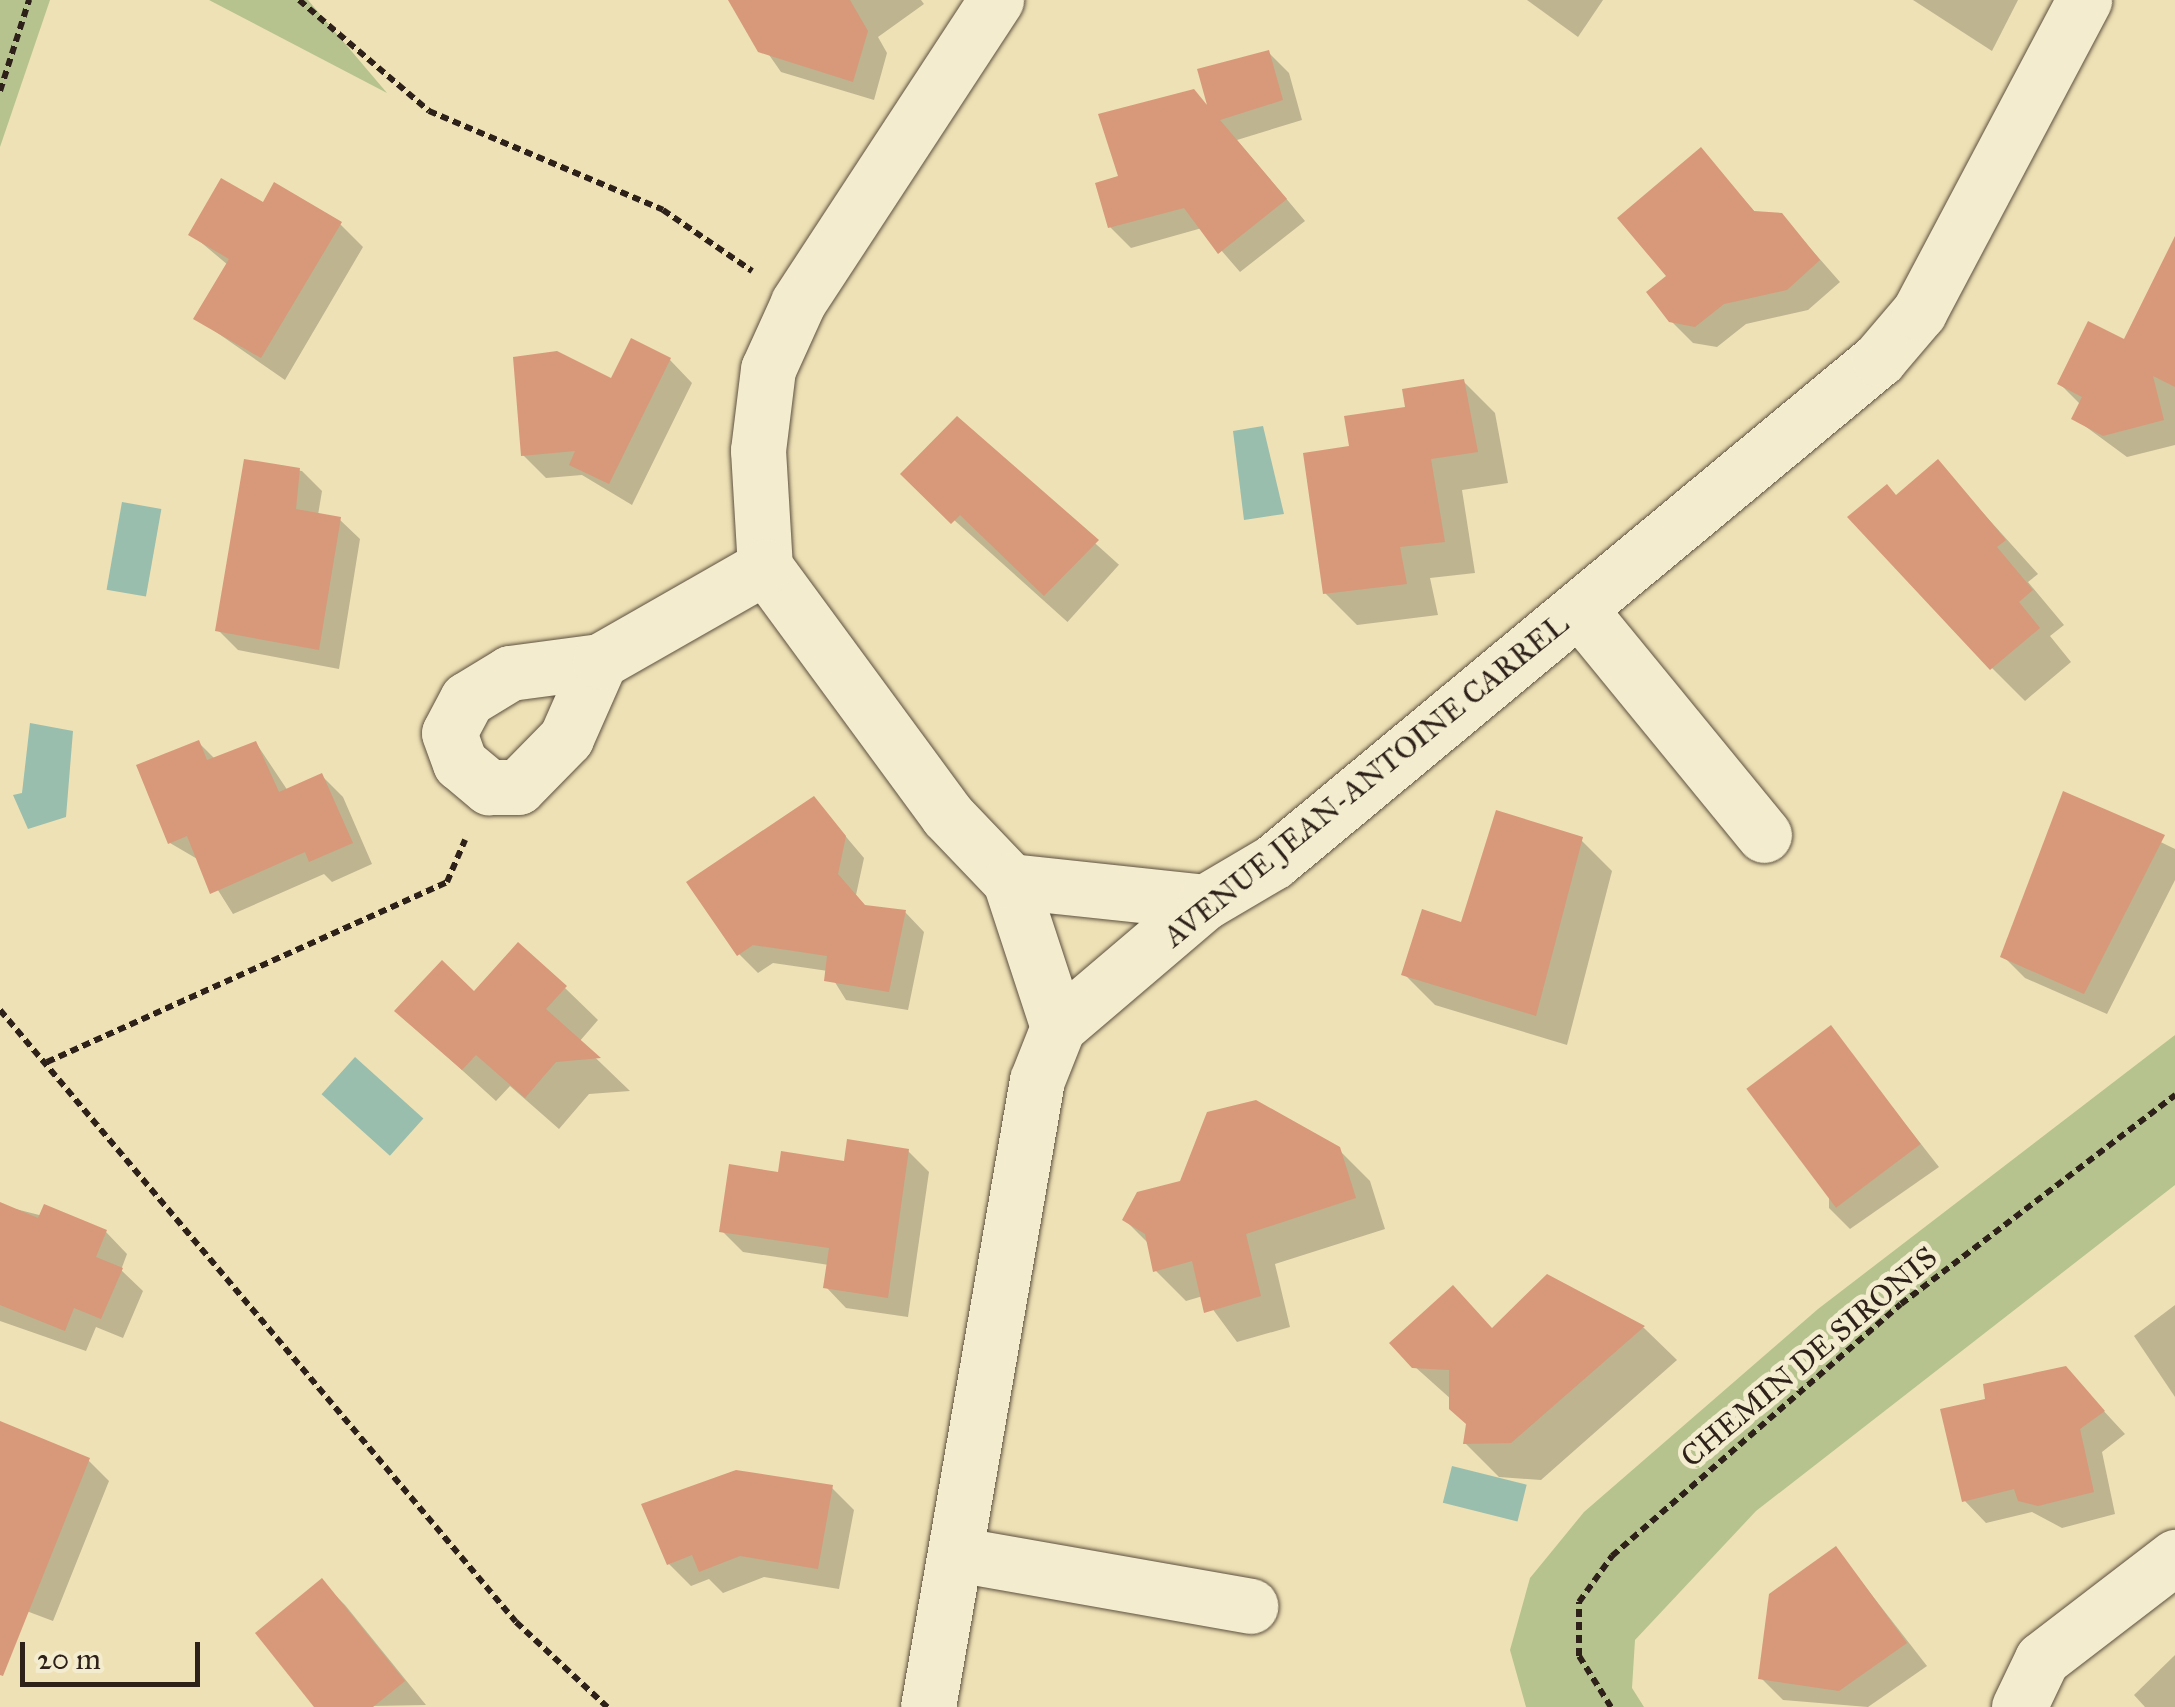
<!DOCTYPE html>
<html>
<head>
<meta charset="utf-8">
<style>
	body { margin:0 }
	#map { position:relative; width:2175px; height:1707px; overflow:hidden; background:#eee1b5; font-family:"IM FELL Great Primer",serif }
	div>[style] { position:absolute }
	.green>* { inset:0; background:#b6c38f }
	.water>* { inset:0; background:#99bead; transform-origin:0 0 }
	.shadow>* { inset:0; background:#0003; transform-origin:0 0 }
	.building>* { inset:0; background:#d7997a; transform-origin:0 0 }
	.path>* { height:6px; margin-top:-3px; transform-origin:0; background:repeating-linear-gradient(90deg,#2d2119 0 8px,transparent 0 13px) }
	.roads { filter:drop-shadow(0 0 2px #5d5140) drop-shadow(0 0 2px #5d5140) }
	.street>* { height:55px; margin:-27.5px; padding:0 27.5px; transform-origin:27.5px; border-radius:27.5px; background:#f4eccf }
	span { translate:-50% -50%; white-space:nowrap; text-align:center; line-height:1.15; -webkit-text-stroke:10px #f4eccf; paint-order:stroke }
	.street-label { font-size:30px; color:#2d2119 }
	.scale { position:absolute; left:20px; top:1642px; width:180px; height:45px; box-sizing:border-box; border:5px solid #2d2119; border-top:0; padding-left:12px; font-size:30px; line-height:35px; white-space:nowrap; color:#2d2119; -webkit-text-stroke:8px #f4eccf; paint-order:stroke }
</style>
</head>
<body>
<div id="map">
	<div class="green">
		<div style="clip-path:polygon(0 0,50px 0,0 147px)"></div>
		<div style="clip-path:polygon(209px 0,308px 0,387px 93px)"></div>
		<div style="clip-path:polygon(2175px 1035px,2175px 1185px,1756px 1511px,1635px 1640px,1632px 1688px,1644px 1707px,1526px 1707px,1510px 1650px,1530px 1578px,1584px 1512px,1818px 1309px)"></div>
	</div>
	<div class="water">
		<div style="clip-path:polygon(1263px 426px,1284px 514px,1244px 520px,1233px 431px)"></div>
		<div style="left:122px;top:502px;width:40px;height:89px;rotate:10deg"></div>
		<div style="clip-path:polygon(30px 723px,73px 731px,66px 817px,28px 829px,13px 795px,22px 793px)"></div>
		<div style="left:355px;top:1057px;width:92px;height:50px;rotate:42deg"></div>
		<div style="left:1452px;top:1466px;width:77px;height:38px;rotate:14deg"></div>
	</div>
	<div class="shadow">
		<div style="clip-path:polygon(731px 0,921px 0,924px 4px,878px 37px,887px 53px,874px 100px,781px 72px)"></div>
		<div style="clip-path:polygon(1527px 0,1603px 0,1578px 37px)"></div>
		<div style="clip-path:polygon(1913px 0,2018px 0,1992px 51px)"></div>
		<div style="clip-path:polygon(1268px 52px,1289px 73px,1302px 120px,1237px 140px,1305px 221px,1240px 272px,1202px 228px,1131px 248px,1110px 227px,1122px 177px)"></div>
		<div style="clip-path:polygon(1701px 151px,1756px 213px,1781px 215px,1840px 282px,1808px 310px,1746px 324px,1717px 347px,1693px 343px,1671px 321px,1670px 276px)"></div>
		<div style="clip-path:polygon(264px 206px,340px 224px,363px 247px,285px 380px,196px 318px,228px 265px,191px 234px)"></div>
		<div style="clip-path:polygon(2175px 304px,2175px 445px,2127px 457px,2074px 418px,2081px 405px,2060px 384px)"></div>
		<div style="clip-path:polygon(670px 360px,692px 383px,632px 505px,582px 475px,546px 478px,523px 455px,612px 382px)"></div>
		<div style="clip-path:polygon(1463px 381px,1495px 413px,1508px 483px,1462px 490px,1475px 573px,1430px 578px,1438px 615px,1357px 625px,1325px 593px,1352px 448px)"></div>
		<div style="left:957px;top:419px;width:218px;height:77px;rotate:42deg"></div>
		<div style="clip-path:polygon(246px 462px,302px 471px,322px 491px,318px 515px,339px 519px,360px 539px,339px 669px,238px 650px,218px 630px)"></div>
		<div style="clip-path:polygon(1938px 463px,2038px 574px,2028px 582px,2064px 625px,2050px 636px,2071px 662px,2025px 701px,1992px 668px,1896px 498px)"></div>
		<div style="clip-path:polygon(199px 743px,215px 759px,256px 743px,288px 791px,322px 776px,343px 797px,372px 864px,332px 882px,324px 874px,233px 914px,199px 860px,170px 843px)"></div>
		<div style="clip-path:polygon(2064px 795px,2175px 849px,2175px 880px,2107px 1014px,2025px 978px,2003px 956px)"></div>
		<div style="clip-path:polygon(814px 799px,864px 858px,856px 895px,867px 908px,905px 912px,924px 932px,908px 1010px,846px 1000px,828px 971px,773px 963px,758px 973px,739px 954px)"></div>
		<div style="clip-path:polygon(1581px 840px,1612px 871px,1567px 1045px,1435px 1005px,1404px 974px)"></div>
		<div style="clip-path:polygon(565px 988px,598px 1020px,579px 1042px,630px 1091px,589px 1094px,559px 1129px,510px 1086px,496px 1101px,397px 1011px)"></div>
		<div style="clip-path:polygon(1830px 1028px,1939px 1167px,1850px 1229px,1829px 1208px)"></div>
		<div style="clip-path:polygon(1338px 1149px,1370px 1181px,1385px 1229px,1275px 1264px,1290px 1327px,1237px 1342px,1203px 1296px,1186px 1301px,1155px 1270px,1150px 1245px,1125px 1220px)"></div>
		<div style="clip-path:polygon(908px 1151px,929px 1172px,908px 1317px,846px 1308px,826px 1287px,829px 1265px,743px 1252px,722px 1231px,780px 1175px)"></div>
		<div style="clip-path:polygon(0 1205px,106px 1232px,127px 1254px,121px 1270px,143px 1291px,123px 1338px,96px 1327px,86px 1351px,0 1321px)"></div>
		<div style="clip-path:polygon(1548px 1277px,1644px 1328px,1677px 1360px,1541px 1480px,1499px 1477px,1466px 1444px,1468px 1424px,1452px 1400px,1414px 1366px,1493px 1330px)"></div>
		<div style="clip-path:polygon(2175px 1305px,2175px 1397px,2134px 1336px)"></div>
		<div style="clip-path:polygon(2065px 1369px,2125px 1434px,2102px 1452px,2115px 1514px,2062px 1528px,2032px 1512px,1986px 1523px,1964px 1500px)"></div>
		<div style="clip-path:polygon(0 1424px,88px 1460px,109px 1481px,53px 1621px,0 1601px)"></div>
		<div style="clip-path:polygon(832px 1488px,854px 1510px,839px 1589px,764px 1577px,723px 1593px,709px 1579px,691px 1586px,669px 1564px)"></div>
		<div style="clip-path:polygon(1836px 1549px,1927px 1666px,1868px 1707px,1783px 1700px,1761px 1678px)"></div>
		<div style="clip-path:polygon(322px 1582px,345px 1605px,426px 1705px,318px 1707px)"></div>
		<div style="clip-path:polygon(2175px 1655px,2175px 1707px,2145px 1707px,2134px 1695px)"></div>
	</div>
	<div class="building">
		<div style="clip-path:polygon(728px 0,850px 0,868px 31px,853px 82px,758px 52px)"></div>
		<div style="clip-path:polygon(1269px 50px,1283px 100px,1220px 120px,1287px 199px,1218px 254px,1184px 208px,1108px 228px,1095px 183px,1118px 176px,1098px 114px,1194px 89px,1207px 105px,1197px 69px)"></div>
		<div style="clip-path:polygon(1701px 147px,1754px 211px,1782px 213px,1820px 260px,1787px 290px,1724px 304px,1695px 327px,1669px 322px,1646px 292px,1666px 276px,1617px 218px)"></div>
		<div style="clip-path:polygon(221px 178px,263px 202px,274px 182px,342px 222px,261px 358px,193px 319px,229px 259px,188px 235px)"></div>
		<div style="clip-path:polygon(2175px 236px,2175px 387px,2153px 376px,2164px 420px,2103px 436px,2071px 419px,2082px 397px,2057px 384px,2088px 321px,2124px 339px)"></div>
		<div style="clip-path:polygon(631px 338px,671px 358px,609px 484px,569px 465px,575px 451px,521px 456px,513px 357px,557px 351px,611px 378px)"></div>
		<div style="clip-path:polygon(1464px 379px,1478px 452px,1431px 459px,1445px 542px,1400px 547px,1407px 584px,1323px 594px,1303px 453px,1349px 446px,1344px 416px,1405px 407px,1402px 389px)"></div>
		<div style="clip-path:polygon(957px 416px,1099px 540px,1044px 596px,960px 515px,951px 524px,900px 474px)"></div>
		<div style="clip-path:polygon(244px 459px,300px 468px,296px 509px,341px 517px,319px 650px,215px 631px)"></div>
		<div style="clip-path:polygon(1938px 459px,2006px 540px,1997px 547px,2033px 590px,2019px 602px,2040px 628px,1990px 670px,1847px 517px,1887px 484px,1896px 495px)"></div>
		<div style="clip-path:polygon(199px 740px,207px 760px,256px 741px,279px 792px,322px 773px,353px 843px,309px 862px,305px 852px,210px 894px,187px 836px,168px 844px,136px 765px)"></div>
		<div style="clip-path:polygon(2063px 791px,2165px 835px,2084px 994px,2000px 957px)"></div>
		<div style="clip-path:polygon(814px 796px,846px 836px,838px 874px,865px 905px,906px 910px,889px 992px,824px 981px,827px 956px,753px 945px,737px 956px,686px 882px)"></div>
		<div style="clip-path:polygon(1496px 810px,1583px 837px,1536px 1016px,1401px 975px,1422px 909px,1461px 922px)"></div>
		<div style="clip-path:polygon(518px 942px,567px 986px,546px 1009px,601px 1058px,556px 1062px,525px 1098px,476px 1055px,462px 1070px,394px 1011px,442px 960px,474px 991px)"></div>
		<div style="left:1831px;top:1025px;width:149px;height:106px;rotate:53deg"></div>
		<div style="clip-path:polygon(1256px 1100px,1340px 1147px,1356px 1198px,1246px 1234px,1261px 1296px,1204px 1313px,1192px 1261px,1153px 1272px,1145px 1234px,1122px 1220px,1137px 1192px,1180px 1181px,1207px 1112px)"></div>
		<div style="clip-path:polygon(847px 1139px,909px 1149px,888px 1298px,823px 1288px,829px 1248px,719px 1232px,729px 1164px,778px 1172px,781px 1151px,844px 1161px)"></div>
		<div style="clip-path:polygon(0 1202px,38px 1218px,44px 1204px,107px 1230px,96px 1257px,123px 1268px,101px 1319px,74px 1308px,65px 1331px,0 1305px)"></div>
		<div style="clip-path:polygon(1547px 1274px,1645px 1326px,1511px 1443px,1463px 1444px,1466px 1424px,1449px 1409px,1449px 1370px,1412px 1368px,1389px 1343px,1453px 1285px,1492px 1328px)"></div>
		<div style="clip-path:polygon(2066px 1366px,2105px 1411px,2080px 1429px,2094px 1492px,2038px 1506px,2018px 1501px,2014px 1489px,1962px 1502px,1940px 1409px,1985px 1399px,1983px 1384px)"></div>
		<div style="clip-path:polygon(0 1421px,90px 1458px,3px 1676px,0 1675px)"></div>
		<div style="clip-path:polygon(736px 1470px,833px 1485px,818px 1569px,740px 1556px,699px 1572px,692px 1555px,667px 1565px,641px 1504px)"></div>
		<div style="clip-path:polygon(1836px 1546px,1907px 1643px,1839px 1691px,1758px 1679px,1769px 1594px)"></div>
		<div style="clip-path:polygon(322px 1578px,405px 1681px,373px 1707px,314px 1707px,255px 1633px)"></div>
	</div>
	<div class="path">
		<div style="left:299px;top:0;width:171px;rotate:40.5deg"></div>
		<div style="left:429px;top:111px;width:254px;rotate:22.9deg"></div>
		<div style="left:663px;top:210px;width:108px;rotate:34.4deg"></div>
		<div style="left:0;top:91px;width:96px;rotate:-72.3deg"></div>
		<div style="left:0;top:1010px;width:800px;rotate:49.86deg"></div>
		<div style="left:516px;top:1622px;width:125px;rotate:43deg"></div>
		<div style="left:47px;top:1062px;width:439px;rotate:-24.2deg"></div>
		<div style="left:447px;top:882px;width:46px;rotate:-66.8deg"></div>
		<div style="left:1611px;top:1707px;width:60px;rotate:-122.1deg"></div>
		<div style="left:1579px;top:1656px;width:54px;rotate:-90deg"></div>
		<div style="left:1579px;top:1602px;width:57px;rotate:-54.3deg"></div>
		<div style="left:1612px;top:1556px;width:383px;rotate:-41.1deg"></div>
		<div style="left:1901px;top:1304px;width:345px;rotate:-37.3deg"></div>
	</div>
	<div class="roads">
		<div class="street">
			<div style="left:996px;top:0;width:362px;rotate:123.2deg"></div>
			<div style="left:798px;top:303px;width:72px;rotate:114.4deg"></div>
			<div style="left:768px;top:369px;width:82px;rotate:97deg"></div>
			<div style="left:758px;top:450px;width:117px;rotate:86.6deg"></div>
			<div style="left:765px;top:567px;width:308px;rotate:53.7deg"></div>
			<div style="left:947px;top:815px;width:91px;rotate:46.3deg"></div>
			<div style="left:1010px;top:881px;width:154px;rotate:71.8deg"></div>
			<div style="left:1579px;top:609px;width:292px;rotate:50.7deg"></div>
			<div style="left:600px;top:661px;width:91px;rotate:172.4deg"></div>
			<div style="left:510px;top:673px;width:50px;rotate:148.8deg"></div>
			<div style="left:467px;top:699px;width:38px;rotate:118deg"></div>
			<div style="left:449px;top:733px;width:32px;rotate:70deg"></div>
			<div style="left:460px;top:763px;width:38px;rotate:40deg"></div>
			<div style="left:489px;top:787px;width:29px"></div>
			<div style="left:518px;top:787px;width:69px;rotate:-45.6deg"></div>
			<div style="left:566px;top:738px;width:84px;rotate:-66.2deg"></div>
			<div style="left:600px;top:661px;width:190px;rotate:-29.7deg"></div>
			<div style="left:1010px;top:881px;width:196px;rotate:6.1deg"></div>
			<div style="left:956px;top:1554px;width:299px;rotate:10deg"></div>
			<div style="left:928px;top:1707px;width:636px;rotate:-80.14deg"></div>
			<div style="left:1037px;top:1080px;width:57px;rotate:-68.4deg"></div>
			<div style="left:1058px;top:1027px;width:193px;rotate:-40.4deg"></div>
			<div style="left:1205px;top:902px;width:79px;rotate:-30.5deg"></div>
			<div style="left:1273px;top:862px;width:788px;rotate:-39.69deg"></div>
			<div style="left:1879px;top:359px;width:62px;rotate:-49.6deg"></div>
			<div style="left:1919px;top:312px;width:353px;rotate:-62.1deg"></div>
			<div style="left:2019px;top:1707px;width:53px;rotate:-64.4deg"></div>
			<div style="left:2042px;top:1659px;width:168px;rotate:-37.5deg"></div>
		</div>
	</div>
	<div class="street-label">
		<span style="left:1366px;top:780px;rotate:-39deg">AVENUE JEAN-ANTOINE CARREL</span>
		<span style="left:1809px;top:1357px;rotate:-40deg">CHEMIN DE SIRONIS</span>
	</div>
	<div class="scale">20 m</div>
</div>
</body>
</html>
